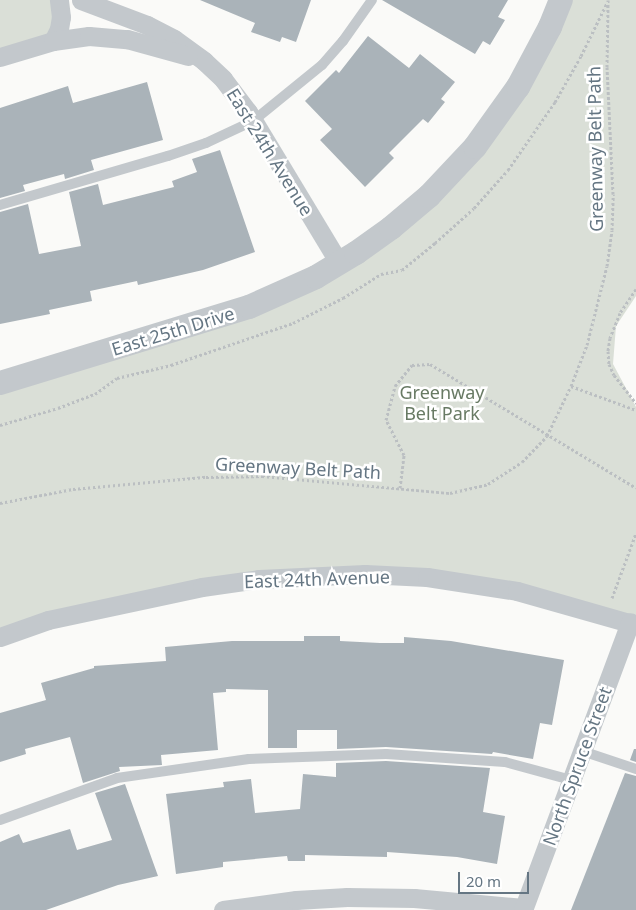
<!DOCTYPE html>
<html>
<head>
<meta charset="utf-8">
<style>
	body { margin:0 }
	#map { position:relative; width:636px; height:910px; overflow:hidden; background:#fafaf8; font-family:"Noto Sans",sans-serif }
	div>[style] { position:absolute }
	.green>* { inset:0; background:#dadfd7 }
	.building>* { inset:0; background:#aab3b9 }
	.path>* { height:3px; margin-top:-1.5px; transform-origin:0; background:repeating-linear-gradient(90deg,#bbbfc2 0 2.5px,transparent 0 5px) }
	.service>* { height:10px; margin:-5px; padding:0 5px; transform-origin:5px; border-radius:5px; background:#c3c8cc }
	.minor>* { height:19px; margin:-9.5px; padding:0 9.5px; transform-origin:9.5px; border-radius:9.5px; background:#c3c8cc }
	.tertiary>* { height:24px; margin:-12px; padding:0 12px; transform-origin:12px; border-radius:12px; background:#c3c8cc }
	span { translate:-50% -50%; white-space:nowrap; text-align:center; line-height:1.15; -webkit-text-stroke:5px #fff; paint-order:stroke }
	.street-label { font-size:18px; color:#657683 }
	.park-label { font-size:18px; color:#687a64 }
	.scale { position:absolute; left:458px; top:872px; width:71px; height:22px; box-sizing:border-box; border:2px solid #657683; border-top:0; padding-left:6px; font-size:15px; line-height:18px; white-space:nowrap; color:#657683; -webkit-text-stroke:4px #fff; paint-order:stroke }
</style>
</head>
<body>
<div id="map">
	<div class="green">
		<div style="clip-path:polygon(0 0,59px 0,59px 29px,0 57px)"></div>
		<div style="clip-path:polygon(561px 0,636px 0,636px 296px,616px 326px,613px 364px,636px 407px,636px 625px,427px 577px,259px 579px,0 640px,0 383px,339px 263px,475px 146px)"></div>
	</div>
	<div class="building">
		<div style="clip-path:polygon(200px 0,311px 0,296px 42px,282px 37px,280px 42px,251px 32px,255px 23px)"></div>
		<div style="clip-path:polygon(382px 0,508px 0,498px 17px,505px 20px,490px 45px,483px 41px,475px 54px)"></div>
		<div style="clip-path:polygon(368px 36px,409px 68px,420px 54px,455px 82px,441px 99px,445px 102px,428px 123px,423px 119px,389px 153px,394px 158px,365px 187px,320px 140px,332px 129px,305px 101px,336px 70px,339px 73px)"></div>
		<div style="clip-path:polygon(147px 82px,163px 140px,91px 160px,94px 170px,65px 179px,64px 174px,23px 185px,25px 191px,0 198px,0 108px,68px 86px,73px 103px)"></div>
		<div style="clip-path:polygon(220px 150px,255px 252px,203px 270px,138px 285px,137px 281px,90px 291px,92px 301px,49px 310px,50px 314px,0 324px,0 212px,28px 204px,39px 254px,81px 246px,69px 192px,98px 184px,103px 205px,174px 187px,172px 181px,197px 172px,192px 159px)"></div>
		<div style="clip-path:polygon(304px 636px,340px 636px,340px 641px,380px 643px,404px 643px,404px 637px,451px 641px,564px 660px,552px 725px,540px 723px,533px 759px,493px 752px,492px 754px,386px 747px,337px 749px,337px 730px,297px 730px,297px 748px,268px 748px,268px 690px,226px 689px,226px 692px,213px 693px,218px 750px,161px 755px,162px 765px,119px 767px,120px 771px,83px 783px,70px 737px,25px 749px,26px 754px,0 762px,0 713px,46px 700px,41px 683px,94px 668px,94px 666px,166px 661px,165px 647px,232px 641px,304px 641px)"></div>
		<div style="clip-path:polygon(634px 749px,636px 749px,636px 762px,630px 760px)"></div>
		<div style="clip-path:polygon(386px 761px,490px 768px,483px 812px,505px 816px,497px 864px,457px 857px,387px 852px,387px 857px,305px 855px,305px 861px,288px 861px,287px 856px,223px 862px,223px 867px,176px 874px,166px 794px,224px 787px,223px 782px,251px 779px,255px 813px,300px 809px,303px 774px,336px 777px,336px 763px)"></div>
		<div style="clip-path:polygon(625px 773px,636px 776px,636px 910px,571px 910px)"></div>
		<div style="clip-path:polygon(125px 784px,158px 876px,118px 885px,46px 910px,0 910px,0 842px,19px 834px,23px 843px,70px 829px,77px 850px,112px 840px,95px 793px)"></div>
	</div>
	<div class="path">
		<div style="left:636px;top:289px;width:29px;rotate:124deg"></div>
		<div style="left:620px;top:313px;width:27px;rotate:112deg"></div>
		<div style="left:610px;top:338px;width:13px;rotate:99deg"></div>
		<div style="left:608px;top:351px;width:13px;rotate:86deg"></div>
		<div style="left:609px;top:364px;width:12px;rotate:66deg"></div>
		<div style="left:614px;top:375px;width:36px;rotate:52deg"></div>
		<div style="left:571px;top:386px;width:69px;rotate:20.3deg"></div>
		<div style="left:0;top:425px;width:60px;rotate:-16.3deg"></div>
		<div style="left:58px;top:408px;width:40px;rotate:-21deg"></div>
		<div style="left:95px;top:394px;width:27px;rotate:-36deg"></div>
		<div style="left:117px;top:378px;width:56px;rotate:-13.5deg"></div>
		<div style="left:171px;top:365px;width:129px;rotate:-19deg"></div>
		<div style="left:293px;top:323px;width:56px;rotate:-26.6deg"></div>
		<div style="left:343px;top:298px;width:45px;rotate:-32.3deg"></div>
		<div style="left:381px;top:274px;width:21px;rotate:-11deg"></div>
		<div style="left:402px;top:270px;width:43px;rotate:-39.3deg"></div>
		<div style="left:435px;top:243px;width:52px;rotate:-41.9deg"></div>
		<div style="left:474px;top:208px;width:51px;rotate:-48.2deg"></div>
		<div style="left:508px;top:170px;width:83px;rotate:-55.3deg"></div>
		<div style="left:555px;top:102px;width:53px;rotate:-60.5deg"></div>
		<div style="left:581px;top:56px;width:59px;rotate:-63.9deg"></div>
		<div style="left:400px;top:488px;width:33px;rotate:-83deg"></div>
		<div style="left:404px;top:455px;width:39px;rotate:-117deg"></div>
		<div style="left:386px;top:420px;width:35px;rotate:-75deg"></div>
		<div style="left:395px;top:386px;width:27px;rotate:-51deg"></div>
		<div style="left:412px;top:365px;width:18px;rotate:-3deg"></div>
		<div style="left:430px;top:364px;width:240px;rotate:31deg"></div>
		<div style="left:0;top:503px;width:74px;rotate:-10.9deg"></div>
		<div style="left:73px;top:489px;width:134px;rotate:-5.2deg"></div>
		<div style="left:206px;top:477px;width:56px;rotate:-1deg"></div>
		<div style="left:262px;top:476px;width:189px;rotate:5.2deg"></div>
		<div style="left:450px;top:493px;width:39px;rotate:-13deg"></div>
		<div style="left:488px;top:484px;width:40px;rotate:-32.9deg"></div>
		<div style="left:522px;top:462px;width:36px;rotate:-46deg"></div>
		<div style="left:547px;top:436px;width:55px;rotate:-64.4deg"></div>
		<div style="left:571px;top:386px;width:44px;rotate:-68.7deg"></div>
		<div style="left:587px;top:345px;width:81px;rotate:-75.8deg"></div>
		<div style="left:607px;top:266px;width:36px;rotate:-82deg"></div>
		<div style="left:612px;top:230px;width:36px;rotate:-88deg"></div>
		<div style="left:613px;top:194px;width:127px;rotate:-92.7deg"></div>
		<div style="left:607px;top:67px;width:67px;rotate:-89.1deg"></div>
		<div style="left:612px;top:598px;width:69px;rotate:-69.7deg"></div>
	</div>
	<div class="service">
		<div style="left:0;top:205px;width:175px;rotate:-16.3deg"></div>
		<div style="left:168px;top:156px;width:40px;rotate:-18.9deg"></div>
		<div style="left:206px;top:143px;width:52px;rotate:-25.1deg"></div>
		<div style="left:253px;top:121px;width:89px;rotate:-39.1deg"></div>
		<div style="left:322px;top:65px;width:32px;rotate:-49deg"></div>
		<div style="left:343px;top:41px;width:50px;rotate:-54.7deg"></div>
		<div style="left:582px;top:751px;width:57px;rotate:18.4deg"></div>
		<div style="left:0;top:820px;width:124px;rotate:-19.7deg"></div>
		<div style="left:117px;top:778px;width:133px;rotate:-8.2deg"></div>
		<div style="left:249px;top:759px;width:137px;rotate:-2.1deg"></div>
		<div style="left:386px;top:754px;width:119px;rotate:3.8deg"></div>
		<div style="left:505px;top:762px;width:68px;rotate:15.3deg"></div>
	</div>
	<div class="minor">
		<div style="left:81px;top:0;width:71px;rotate:20.7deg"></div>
		<div style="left:147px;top:25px;width:30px;rotate:27deg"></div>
		<div style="left:174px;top:39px;width:37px;rotate:36deg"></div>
		<div style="left:204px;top:61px;width:26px;rotate:43deg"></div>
		<div style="left:223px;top:79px;width:41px;rotate:52.9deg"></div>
		<div style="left:248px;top:112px;width:176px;rotate:58.9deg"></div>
		<div style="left:53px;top:41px;width:13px;rotate:-63deg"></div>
		<div style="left:59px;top:29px;width:12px;rotate:-81deg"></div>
		<div style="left:61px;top:17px;width:17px;rotate:-97deg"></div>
		<div style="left:0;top:57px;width:55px;rotate:-16.8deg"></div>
		<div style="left:53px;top:41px;width:36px;rotate:-8deg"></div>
		<div style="left:89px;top:36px;width:38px;rotate:5deg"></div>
		<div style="left:127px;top:39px;width:63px;rotate:15.6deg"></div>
		<div style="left:0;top:637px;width:51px;rotate:-19.5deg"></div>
		<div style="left:48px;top:620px;width:157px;rotate:-12.1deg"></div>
		<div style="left:202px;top:587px;width:58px;rotate:-8deg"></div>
		<div style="left:259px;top:579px;width:106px;rotate:-2.7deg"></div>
		<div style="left:365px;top:574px;width:62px;rotate:2.8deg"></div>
		<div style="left:427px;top:577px;width:91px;rotate:8.8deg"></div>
		<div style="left:517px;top:591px;width:124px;rotate:15.9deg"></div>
		<div style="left:223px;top:910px;width:74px;rotate:-7.8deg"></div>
		<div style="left:296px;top:900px;width:51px;rotate:-3.4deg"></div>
		<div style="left:347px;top:897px;width:67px;rotate:0.9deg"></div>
		<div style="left:414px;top:898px;width:110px;rotate:5.2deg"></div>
		<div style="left:523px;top:910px;width:307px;rotate:-69.6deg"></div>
	</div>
	<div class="tertiary">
		<div style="left:0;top:383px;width:260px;rotate:-17deg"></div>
		<div style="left:249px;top:307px;width:73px;rotate:-24.1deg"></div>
		<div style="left:316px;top:277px;width:47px;rotate:-31deg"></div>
		<div style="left:356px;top:253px;width:43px;rotate:-35.5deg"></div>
		<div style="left:391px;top:228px;width:50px;rotate:-40.1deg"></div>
		<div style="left:429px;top:196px;width:67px;rotate:-46.8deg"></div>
		<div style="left:475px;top:147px;width:74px;rotate:-54.4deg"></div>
		<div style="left:518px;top:87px;width:68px;rotate:-61.9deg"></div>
		<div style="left:550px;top:27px;width:29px;rotate:-68deg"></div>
	</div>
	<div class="street-label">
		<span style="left:595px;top:149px;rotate:-91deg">Greenway Belt Path</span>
		<span style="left:270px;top:152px;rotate:58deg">East 24th Avenue</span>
		<span style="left:173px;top:331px;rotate:-17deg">East 25th Drive</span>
		<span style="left:298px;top:468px;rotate:3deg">Greenway Belt Path</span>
		<span style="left:317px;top:579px;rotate:-2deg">East 24th Avenue</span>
		<span style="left:577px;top:766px;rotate:-70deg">North Spruce Street</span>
	</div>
	<div class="park-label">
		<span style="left:442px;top:403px">Greenway<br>Belt Park</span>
	</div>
	<div class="scale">20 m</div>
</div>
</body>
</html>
